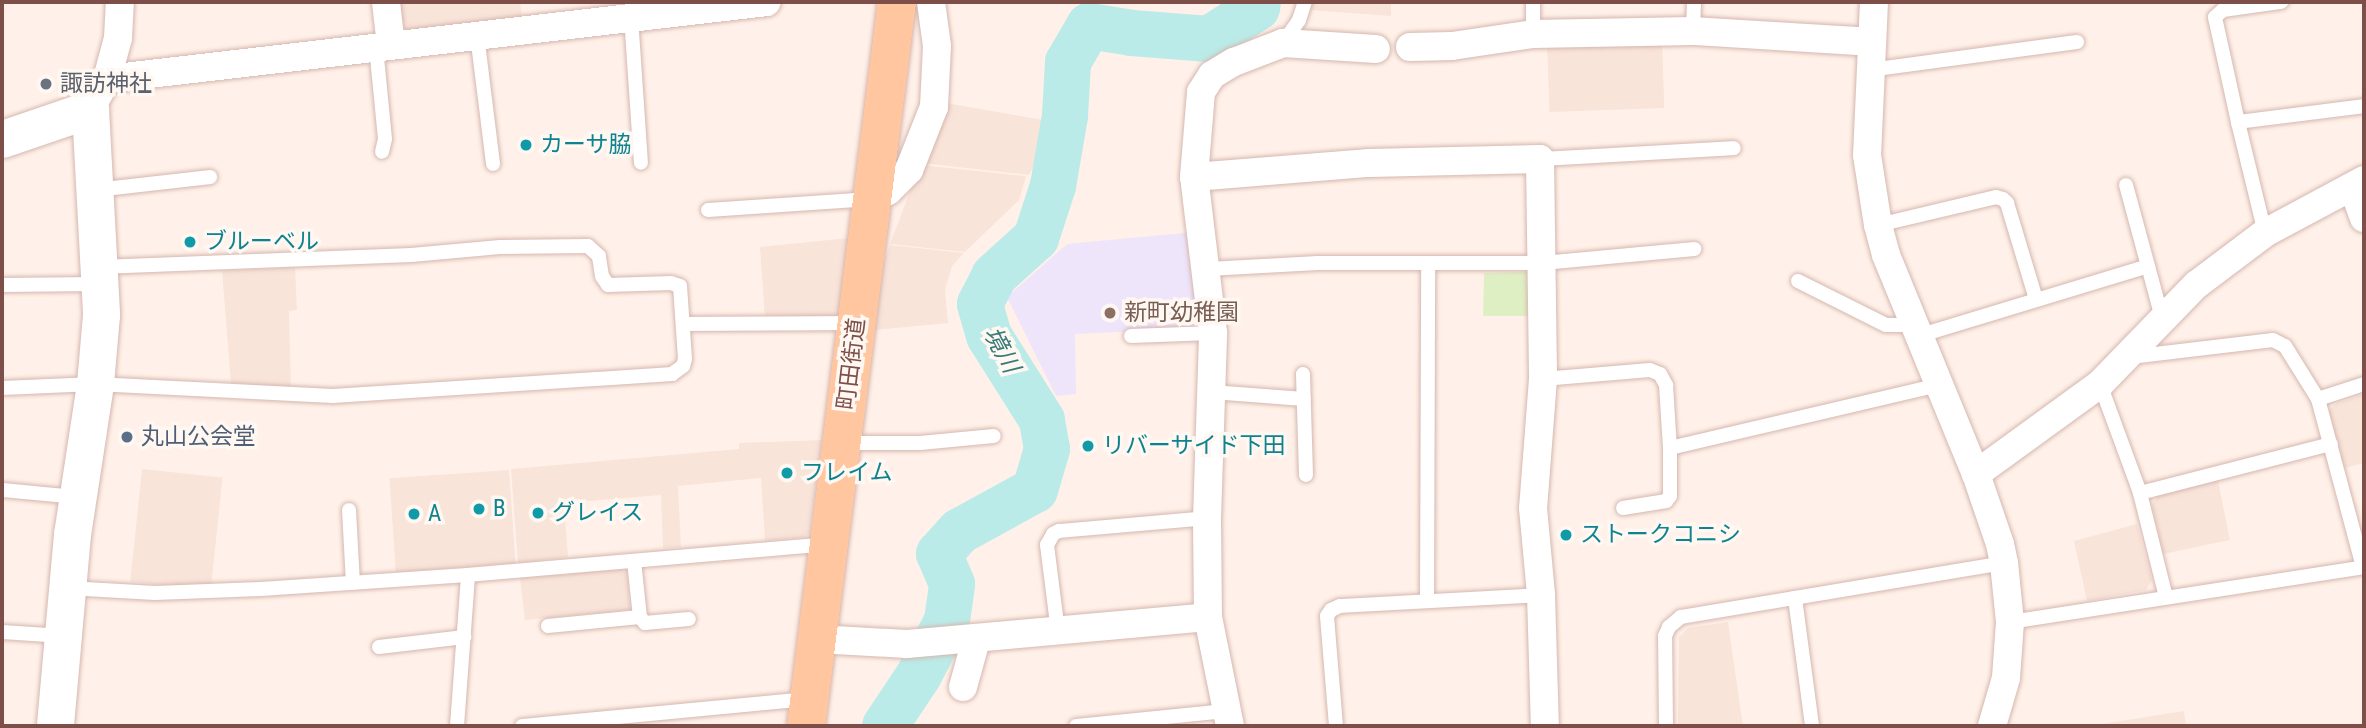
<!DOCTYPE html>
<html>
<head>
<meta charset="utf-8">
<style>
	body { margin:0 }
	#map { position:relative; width:2366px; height:728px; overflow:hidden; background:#fff1e9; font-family:"Roboto Condensed","Noto Sans JP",sans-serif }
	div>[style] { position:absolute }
	.residential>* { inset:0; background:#f9e4d9; transform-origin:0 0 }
	.education>* { inset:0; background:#eee5fb }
	.green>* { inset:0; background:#dfefc4 }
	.river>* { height:46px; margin:-23px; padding:0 23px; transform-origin:23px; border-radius:23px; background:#baebe8 }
	.roads { filter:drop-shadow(0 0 2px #d5b7af) drop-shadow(0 0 2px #d5b7af) }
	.service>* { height:14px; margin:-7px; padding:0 7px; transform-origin:7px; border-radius:7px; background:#fff }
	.minor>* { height:28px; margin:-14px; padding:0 14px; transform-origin:14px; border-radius:14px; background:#fff }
	.tertiary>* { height:37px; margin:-18.5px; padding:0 18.5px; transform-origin:18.5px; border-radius:18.5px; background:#fff }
	.primary>* { height:38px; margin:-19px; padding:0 19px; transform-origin:19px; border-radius:19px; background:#ffc69f }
	.dots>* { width:19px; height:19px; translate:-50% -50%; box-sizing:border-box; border:4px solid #fff7f1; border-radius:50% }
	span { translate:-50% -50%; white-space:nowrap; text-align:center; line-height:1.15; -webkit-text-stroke:7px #fff7f1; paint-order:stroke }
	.worship-label { font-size:23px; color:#5b616d }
	.left { translate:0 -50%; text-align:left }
	.culture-label { font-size:23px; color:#0d838f }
	.education-label { font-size:23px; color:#785e54 }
	.street-label { font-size:23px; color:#7d4f48 }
	.service-label { font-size:23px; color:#4e5e75 }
	.water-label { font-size:24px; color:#377b78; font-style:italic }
	.frame { position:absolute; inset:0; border:4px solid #7d4f48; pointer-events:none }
</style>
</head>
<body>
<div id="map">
	<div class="residential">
		<div style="clip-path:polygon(397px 2px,520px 2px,522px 18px,409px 31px,400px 25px)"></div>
		<div style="clip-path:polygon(1310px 2px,1391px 2px,1391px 16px,1309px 10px)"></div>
		<div style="left:1662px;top:40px;width:68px;height:115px;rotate:88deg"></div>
		<div style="clip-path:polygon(940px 102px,1049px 121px,1046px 141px,1029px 175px,921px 163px)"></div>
		<div style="clip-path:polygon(920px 165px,1026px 176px,1019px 200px,965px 252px,890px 244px)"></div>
		<div style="clip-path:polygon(849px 238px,839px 319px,765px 320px,760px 247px)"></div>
		<div style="clip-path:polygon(890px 245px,964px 253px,952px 266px,945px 290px,948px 323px,875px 330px,883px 265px)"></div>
		<div style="clip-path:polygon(295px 267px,297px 310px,289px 311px,291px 388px,231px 383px,222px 271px)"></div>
		<div style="clip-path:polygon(2364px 394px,2364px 463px,2344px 468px,2328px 412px,2335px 404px)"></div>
		<div style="clip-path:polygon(822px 440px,809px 533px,805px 537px,765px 541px,761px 478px,678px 486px,681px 547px,663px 548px,661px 495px,564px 503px,568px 557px,518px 563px,511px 469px,739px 449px,739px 443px)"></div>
		<div style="left:142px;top:469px;width:81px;height:113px;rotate:6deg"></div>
		<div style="left:509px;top:470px;width:94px;height:120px;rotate:86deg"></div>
		<div style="clip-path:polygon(2218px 480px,2230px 540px,2163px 554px,2152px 506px,2158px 494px)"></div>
		<div style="clip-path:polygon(2137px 524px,2152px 580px,2146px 590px,2087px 601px,2074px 541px)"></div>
		<div style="clip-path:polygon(622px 569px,627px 574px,630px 610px,525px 620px,520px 578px)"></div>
		<div style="clip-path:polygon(1728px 622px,1743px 726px,1678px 726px,1679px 637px,1688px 628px)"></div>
		<div style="clip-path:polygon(2184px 711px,2186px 726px,2089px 726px)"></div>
	</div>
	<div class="education">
		<div style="clip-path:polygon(1194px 232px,1206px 328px,1075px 334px,1076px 394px,1056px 396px,1007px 297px,1067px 244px)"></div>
	</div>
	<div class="green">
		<div style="clip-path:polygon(1527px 272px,1534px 281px,1535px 316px,1483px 316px,1484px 273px)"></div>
	</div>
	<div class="river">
		<div style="left:885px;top:726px;width:61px;rotate:-56.3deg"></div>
		<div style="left:919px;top:675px;width:61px;rotate:-62.6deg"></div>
		<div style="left:947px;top:621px;width:37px;rotate:-82deg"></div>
		<div style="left:952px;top:584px;width:33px;rotate:-113deg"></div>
		<div style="left:939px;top:554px;width:31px;rotate:-48deg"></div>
		<div style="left:960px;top:531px;width:85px;rotate:-28.7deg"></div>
		<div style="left:1035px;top:490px;width:43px;rotate:-73.7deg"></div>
		<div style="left:1047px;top:449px;width:29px;rotate:-100deg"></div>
		<div style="left:1042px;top:420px;width:99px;rotate:-122.2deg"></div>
		<div style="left:989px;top:336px;width:33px;rotate:-106deg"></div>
		<div style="left:980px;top:304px;width:31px;rotate:-63deg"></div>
		<div style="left:994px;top:276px;width:57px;rotate:-42.1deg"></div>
		<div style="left:1036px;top:238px;width:55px;rotate:-71.9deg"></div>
		<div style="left:1053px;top:186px;width:71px;rotate:-80.3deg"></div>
		<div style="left:1065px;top:116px;width:54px;rotate:-86.8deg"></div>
		<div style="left:1068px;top:62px;width:42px;rotate:-59.7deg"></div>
		<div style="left:1089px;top:26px;width:44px;rotate:9.2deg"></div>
		<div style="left:1132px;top:33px;width:77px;rotate:4.5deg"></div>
		<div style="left:1209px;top:39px;width:57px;rotate:-32.9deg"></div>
		<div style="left:1257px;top:8px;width:6px;rotate:-81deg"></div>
	</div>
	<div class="roads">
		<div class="service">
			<div style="left:631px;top:17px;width:146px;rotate:86.1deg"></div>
			<div style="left:1693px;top:31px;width:29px;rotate:-88deg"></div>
			<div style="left:1533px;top:34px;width:32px;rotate:-90deg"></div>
			<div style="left:477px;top:35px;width:130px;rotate:82.9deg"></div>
			<div style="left:1283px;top:43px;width:28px;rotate:-55deg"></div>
			<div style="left:1299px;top:20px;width:19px;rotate:-72deg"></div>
			<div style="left:376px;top:47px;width:92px;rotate:84.4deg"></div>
			<div style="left:385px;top:139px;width:13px;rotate:103deg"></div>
			<div style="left:1870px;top:70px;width:209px;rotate:-7.7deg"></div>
			<div style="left:2238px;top:122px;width:107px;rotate:-102.4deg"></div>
			<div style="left:2215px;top:17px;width:11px;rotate:-41deg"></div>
			<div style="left:2223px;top:10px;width:59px;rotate:-7.9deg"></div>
			<div style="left:1540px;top:159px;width:194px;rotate:-3.2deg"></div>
			<div style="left:2126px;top:185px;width:84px;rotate:74.8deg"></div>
			<div style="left:96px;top:190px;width:115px;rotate:-6.5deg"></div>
			<div style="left:708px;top:210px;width:163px;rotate:-3.9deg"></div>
			<div style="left:1878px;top:225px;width:121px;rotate:-13.3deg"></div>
			<div style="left:1996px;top:197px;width:7px;rotate:16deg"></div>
			<div style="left:2003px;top:199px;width:6px;rotate:45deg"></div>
			<div style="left:2007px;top:203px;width:100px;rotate:73.2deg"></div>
			<div style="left:2265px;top:233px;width:114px;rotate:-103.7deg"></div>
			<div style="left:2238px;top:122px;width:127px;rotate:-7.2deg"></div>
			<div style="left:1208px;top:269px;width:110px;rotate:-3.1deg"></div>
			<div style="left:1318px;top:263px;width:225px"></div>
			<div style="left:1543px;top:263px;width:152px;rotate:-5.3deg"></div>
			<div style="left:1798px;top:281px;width:98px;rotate:26.6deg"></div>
			<div style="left:1886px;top:325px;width:28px"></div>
			<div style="left:2px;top:285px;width:96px;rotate:-0.6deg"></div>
			<div style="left:684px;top:324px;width:170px;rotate:-0.3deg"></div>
			<div style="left:1131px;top:336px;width:82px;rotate:-2.1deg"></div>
			<div style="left:1918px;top:336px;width:240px;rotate:-16.9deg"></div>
			<div style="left:2148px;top:266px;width:54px;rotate:74.9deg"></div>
			<div style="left:2130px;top:357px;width:144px;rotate:-6.8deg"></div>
			<div style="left:2273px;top:340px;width:13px;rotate:27deg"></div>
			<div style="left:2285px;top:346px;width:62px;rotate:58.1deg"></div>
			<div style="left:2318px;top:399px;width:174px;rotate:75deg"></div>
			<div style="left:1303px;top:374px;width:101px;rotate:88.3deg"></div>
			<div style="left:1543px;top:379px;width:107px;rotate:-4.8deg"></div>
			<div style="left:1650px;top:370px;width:11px;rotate:22deg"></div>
			<div style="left:1660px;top:374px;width:13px;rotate:61deg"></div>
			<div style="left:1666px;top:385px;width:63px;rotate:86.4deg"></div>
			<div style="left:1670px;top:448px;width:275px;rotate:-13.2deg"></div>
			<div style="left:2100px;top:384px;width:116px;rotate:69.8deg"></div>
			<div style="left:2140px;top:493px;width:197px;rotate:-14.4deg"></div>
			<div style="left:2px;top:388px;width:93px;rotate:-2.5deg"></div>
			<div style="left:95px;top:384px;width:238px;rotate:2.9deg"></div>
			<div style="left:333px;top:396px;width:340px;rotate:-3.7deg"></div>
			<div style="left:672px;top:374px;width:14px;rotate:-36deg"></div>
			<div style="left:683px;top:366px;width:7px;rotate:-74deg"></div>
			<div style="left:685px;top:359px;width:73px;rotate:-93.9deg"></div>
			<div style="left:680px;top:286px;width:9px;rotate:-162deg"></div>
			<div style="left:671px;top:283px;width:63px;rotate:178.2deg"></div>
			<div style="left:608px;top:285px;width:11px;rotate:-124deg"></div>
			<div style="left:602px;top:276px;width:20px;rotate:-99deg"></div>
			<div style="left:599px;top:256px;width:15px;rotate:-138deg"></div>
			<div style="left:588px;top:246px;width:88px;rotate:179.3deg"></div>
			<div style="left:500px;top:247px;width:89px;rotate:174.9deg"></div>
			<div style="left:411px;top:255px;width:311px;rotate:177.8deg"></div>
			<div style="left:1212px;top:392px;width:92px;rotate:4.4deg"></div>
			<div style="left:2318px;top:399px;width:48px;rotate:-18.1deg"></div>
			<div style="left:843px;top:443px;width:77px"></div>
			<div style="left:920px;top:443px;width:74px;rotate:-5.4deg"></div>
			<div style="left:2px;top:490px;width:74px;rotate:5.4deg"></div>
			<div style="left:2140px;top:493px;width:107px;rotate:76deg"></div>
			<div style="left:1623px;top:508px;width:44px;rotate:-9.2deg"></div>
			<div style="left:1666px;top:501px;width:6px;rotate:-51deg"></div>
			<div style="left:1670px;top:496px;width:48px;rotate:-90deg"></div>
			<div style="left:349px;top:510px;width:73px;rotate:86.9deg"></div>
			<div style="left:634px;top:561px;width:56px;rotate:83.9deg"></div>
			<div style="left:68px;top:588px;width:87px;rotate:3.3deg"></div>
			<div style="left:155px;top:593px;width:106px;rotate:-2.2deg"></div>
			<div style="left:261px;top:589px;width:207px;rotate:-3.9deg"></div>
			<div style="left:468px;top:575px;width:359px;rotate:-4.9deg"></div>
			<div style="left:1795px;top:598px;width:129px;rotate:82.4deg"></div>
			<div style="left:1427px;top:601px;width:338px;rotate:-89.8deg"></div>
			<div style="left:2010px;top:622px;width:358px;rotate:-8.8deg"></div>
			<div style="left:548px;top:626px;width:92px;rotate:-5.6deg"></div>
			<div style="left:640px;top:617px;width:8px;rotate:50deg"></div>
			<div style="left:645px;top:623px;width:44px;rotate:-5.2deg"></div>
			<div style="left:2px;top:632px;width:61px;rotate:3.8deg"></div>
			<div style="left:1058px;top:632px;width:88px;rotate:-97.2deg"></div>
			<div style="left:1047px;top:545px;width:13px;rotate:-61deg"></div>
			<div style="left:1053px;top:534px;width:7px;rotate:-27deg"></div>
			<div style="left:1059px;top:531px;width:149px;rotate:-5deg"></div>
			<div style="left:379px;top:647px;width:86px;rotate:-6.7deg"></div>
			<div style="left:457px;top:726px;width:151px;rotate:-85.8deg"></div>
			<div style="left:522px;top:726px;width:285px;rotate:-5.4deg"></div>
			<div style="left:1076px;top:726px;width:151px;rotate:-5.7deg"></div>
			<div style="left:1336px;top:726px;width:110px;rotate:-94.7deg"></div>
			<div style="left:1327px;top:616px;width:7px;rotate:-56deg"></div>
			<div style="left:1331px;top:610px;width:10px;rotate:-24deg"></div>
			<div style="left:1340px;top:606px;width:201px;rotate:-3.1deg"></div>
			<div style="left:1666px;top:726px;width:90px;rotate:-90.6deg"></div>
			<div style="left:1665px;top:636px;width:10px;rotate:-66deg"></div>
			<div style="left:1669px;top:627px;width:16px;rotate:-40deg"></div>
			<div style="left:1681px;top:617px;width:327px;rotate:-9.5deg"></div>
		</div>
		<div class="minor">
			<div style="left:386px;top:2px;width:44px;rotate:83.5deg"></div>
			<div style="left:1874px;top:2px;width:153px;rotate:92.6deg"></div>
			<div style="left:1867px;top:155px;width:71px;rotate:81.1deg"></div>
			<div style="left:1878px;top:225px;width:31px;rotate:75deg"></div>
			<div style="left:1886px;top:255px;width:237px;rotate:67.7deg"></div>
			<div style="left:1976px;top:474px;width:74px;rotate:71.1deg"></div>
			<div style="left:2000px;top:544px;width:19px;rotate:78deg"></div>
			<div style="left:2004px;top:563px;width:59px;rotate:84.2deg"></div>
			<div style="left:2010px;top:622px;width:56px;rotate:94.1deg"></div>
			<div style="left:2006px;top:678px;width:50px;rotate:106.3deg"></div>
			<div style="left:1410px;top:47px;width:42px;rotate:-1.4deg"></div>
			<div style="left:1452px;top:46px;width:82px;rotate:-8.4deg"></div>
			<div style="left:1533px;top:34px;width:160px;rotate:-1.1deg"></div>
			<div style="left:1693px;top:31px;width:179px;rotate:3.5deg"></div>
			<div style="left:107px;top:79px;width:42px;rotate:-75deg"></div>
			<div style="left:118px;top:38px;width:36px;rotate:-87deg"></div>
			<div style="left:90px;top:109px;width:34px;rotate:-60deg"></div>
			<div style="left:107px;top:79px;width:664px;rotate:-6.65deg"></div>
			<div style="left:1194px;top:177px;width:176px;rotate:-4.6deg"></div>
			<div style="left:1369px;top:163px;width:171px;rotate:-1.3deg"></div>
			<div style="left:1540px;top:159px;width:220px;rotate:89.2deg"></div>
			<div style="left:1543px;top:379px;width:129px;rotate:94.4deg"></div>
			<div style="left:1533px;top:508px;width:87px;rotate:84.7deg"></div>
			<div style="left:1541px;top:595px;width:131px;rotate:88.3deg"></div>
			<div style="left:2353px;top:188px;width:32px;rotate:70deg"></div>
			<div style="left:872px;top:199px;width:18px;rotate:-27deg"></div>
			<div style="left:888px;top:191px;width:30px;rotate:-45deg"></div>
			<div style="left:909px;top:170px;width:68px;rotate:-68.4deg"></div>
			<div style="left:934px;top:107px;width:61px;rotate:-87.2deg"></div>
			<div style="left:937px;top:46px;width:44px;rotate:-97.8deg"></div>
			<div style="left:1976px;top:474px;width:153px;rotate:-36deg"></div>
			<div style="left:2100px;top:384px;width:138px;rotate:-45.9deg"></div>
			<div style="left:2196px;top:285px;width:86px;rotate:-37deg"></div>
			<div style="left:2265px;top:233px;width:112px;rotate:-28.2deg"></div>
			<div style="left:817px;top:639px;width:90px;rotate:3.2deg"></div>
			<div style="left:907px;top:644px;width:302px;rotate:-5.1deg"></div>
			<div style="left:963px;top:687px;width:49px;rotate:-74.5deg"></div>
			<div style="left:1230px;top:726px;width:111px;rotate:-101.4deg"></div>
			<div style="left:1208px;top:617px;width:99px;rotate:-90.6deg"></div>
			<div style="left:1207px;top:518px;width:185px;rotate:-88.1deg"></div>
			<div style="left:1213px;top:333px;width:157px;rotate:-96.9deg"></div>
			<div style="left:1194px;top:177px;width:85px;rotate:-85.3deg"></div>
			<div style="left:1201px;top:92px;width:20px;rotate:-57deg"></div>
			<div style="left:1212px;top:75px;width:26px;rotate:-31deg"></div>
			<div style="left:1234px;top:62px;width:53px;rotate:-21.2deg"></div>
			<div style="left:1283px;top:43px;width:93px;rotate:3.7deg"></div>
		</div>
		<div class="tertiary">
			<div style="left:2px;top:139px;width:93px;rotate:-18.8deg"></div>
			<div style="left:90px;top:109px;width:206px;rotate:86.9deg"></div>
			<div style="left:101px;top:315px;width:69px;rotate:95deg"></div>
			<div style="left:95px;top:384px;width:152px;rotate:98.7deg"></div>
			<div style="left:72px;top:534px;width:193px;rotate:95.1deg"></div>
		</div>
		<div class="primary">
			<div style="left:806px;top:726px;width:730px;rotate:-82.84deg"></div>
		</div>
	</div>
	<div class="dots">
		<div style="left:46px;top:84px;background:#6b7280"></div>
		<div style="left:526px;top:145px;background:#0f9aa8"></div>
		<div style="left:190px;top:242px;background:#0f9aa8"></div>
		<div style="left:1110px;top:313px;background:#8d6e63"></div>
		<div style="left:127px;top:437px;background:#5c6f8a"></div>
		<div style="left:1088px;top:446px;background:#0f9aa8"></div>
		<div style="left:787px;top:473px;background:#0f9aa8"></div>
		<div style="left:479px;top:509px;background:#0f9aa8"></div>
		<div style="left:538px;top:513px;background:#0f9aa8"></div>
		<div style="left:414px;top:514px;background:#0f9aa8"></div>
		<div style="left:1566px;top:535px;background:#0f9aa8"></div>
	</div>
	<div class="worship-label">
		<span class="left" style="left:60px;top:84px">諏訪神社</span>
	</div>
	<div class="culture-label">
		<span class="left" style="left:540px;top:145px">カーサ脇</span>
		<span class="left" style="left:204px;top:242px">ブルーベル</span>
		<span class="left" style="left:1102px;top:446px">リバーサイド下田</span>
		<span class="left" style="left:801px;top:473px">フレイム</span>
		<span class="left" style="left:493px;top:509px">B</span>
		<span class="left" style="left:552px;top:513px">グレイス</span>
		<span class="left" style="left:428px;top:514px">A</span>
		<span class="left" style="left:1580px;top:535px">ストークコニシ</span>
	</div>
	<div class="education-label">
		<span class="left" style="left:1124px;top:313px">新町幼稚園</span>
	</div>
	<div class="street-label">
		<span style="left:852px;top:364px;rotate:-83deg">町田街道</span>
	</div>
	<div class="service-label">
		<span class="left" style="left:141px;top:437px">丸山公会堂</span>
	</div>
	<div class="water-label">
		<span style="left:1001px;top:350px;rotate:62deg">境川</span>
	</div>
	<div class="frame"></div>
</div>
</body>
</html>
